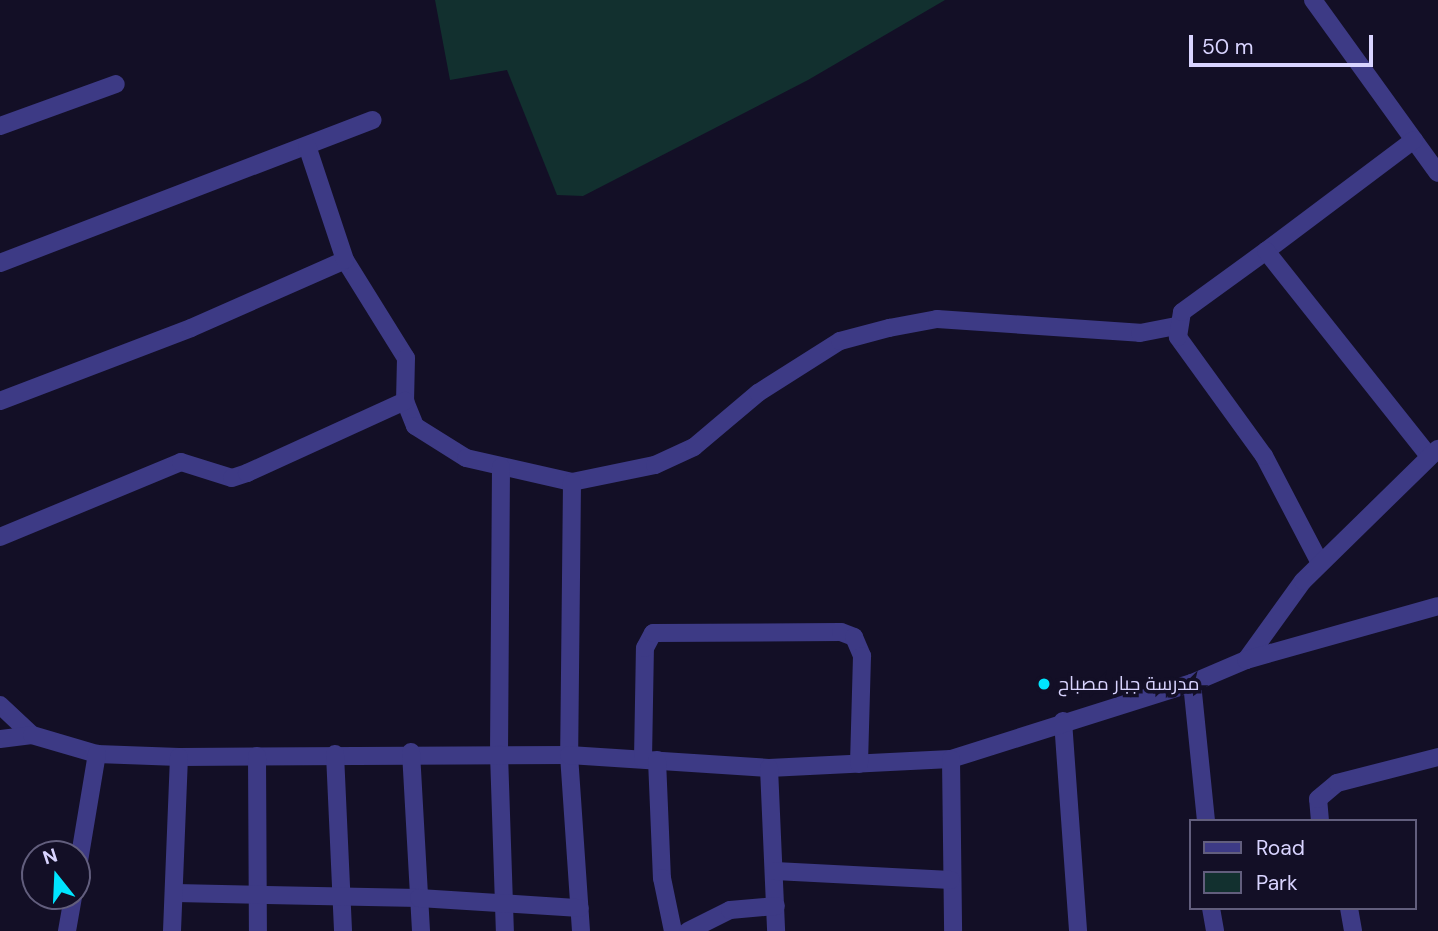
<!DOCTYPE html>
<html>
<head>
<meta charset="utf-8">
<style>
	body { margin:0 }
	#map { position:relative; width:1438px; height:931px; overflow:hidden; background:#130f26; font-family:"DM Sans",Cairo,sans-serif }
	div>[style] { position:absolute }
	.green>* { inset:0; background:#12302f }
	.minor>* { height:18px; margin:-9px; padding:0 9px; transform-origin:9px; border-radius:9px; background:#3d3a85 }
	.dots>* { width:19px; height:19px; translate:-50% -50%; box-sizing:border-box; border:4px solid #130f26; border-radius:50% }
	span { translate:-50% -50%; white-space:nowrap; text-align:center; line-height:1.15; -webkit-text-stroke:7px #130f26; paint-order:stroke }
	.poi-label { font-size:19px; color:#d9d4ff }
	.left { translate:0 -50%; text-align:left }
	.legend { position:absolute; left:1189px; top:819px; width:228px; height:91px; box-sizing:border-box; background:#130f26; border:2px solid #625e7d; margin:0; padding:9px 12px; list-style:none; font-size:21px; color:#d9d4ff }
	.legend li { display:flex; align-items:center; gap:14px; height:35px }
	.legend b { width:35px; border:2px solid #625e7d }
	.north { position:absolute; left:21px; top:840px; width:70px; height:70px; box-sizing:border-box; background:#130f26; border:2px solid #625e7d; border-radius:50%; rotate:342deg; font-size:19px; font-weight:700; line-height:28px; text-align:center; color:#d9d4ff }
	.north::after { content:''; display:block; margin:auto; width:24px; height:32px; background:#00e5ff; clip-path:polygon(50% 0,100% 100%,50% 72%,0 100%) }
	.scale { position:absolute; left:1189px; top:35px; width:184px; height:32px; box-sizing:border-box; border:4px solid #d9d4ff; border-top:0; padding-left:9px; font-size:21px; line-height:24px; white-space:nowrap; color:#d9d4ff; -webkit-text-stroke:5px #130f26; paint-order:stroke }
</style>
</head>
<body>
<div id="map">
	<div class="green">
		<div style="clip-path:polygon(435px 0,945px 0,808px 80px,583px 196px,557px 195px,507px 70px,450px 80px)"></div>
	</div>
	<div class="minor">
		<div style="left:1313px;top:0;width:213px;rotate:54.2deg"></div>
		<div style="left:0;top:126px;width:123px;rotate:-19.9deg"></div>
		<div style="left:1266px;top:251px;width:185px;rotate:-36.9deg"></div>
		<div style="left:345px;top:260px;width:115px;rotate:58.1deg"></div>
		<div style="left:406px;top:358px;width:43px;rotate:91.3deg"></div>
		<div style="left:405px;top:401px;width:27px;rotate:68deg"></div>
		<div style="left:415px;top:426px;width:60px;rotate:32.1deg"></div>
		<div style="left:466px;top:458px;width:109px;rotate:12.8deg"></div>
		<div style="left:572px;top:482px;width:85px;rotate:-11.6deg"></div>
		<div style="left:655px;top:465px;width:43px;rotate:-24.8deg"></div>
		<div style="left:694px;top:447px;width:84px;rotate:-40.2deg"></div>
		<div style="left:758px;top:393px;width:97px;rotate:-32.4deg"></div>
		<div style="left:840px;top:341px;width:51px;rotate:-14.9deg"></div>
		<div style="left:889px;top:328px;width:49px;rotate:-10.6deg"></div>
		<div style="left:937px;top:319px;width:203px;rotate:3.9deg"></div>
		<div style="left:1140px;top:333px;width:38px;rotate:-11deg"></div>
		<div style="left:0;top:263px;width:399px;rotate:-21deg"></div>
		<div style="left:0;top:401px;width:204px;rotate:-20.9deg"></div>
		<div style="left:191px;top:328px;width:168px;rotate:-23.8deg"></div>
		<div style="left:345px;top:260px;width:120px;rotate:-108.4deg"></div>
		<div style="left:501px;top:467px;width:287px;rotate:90.4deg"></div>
		<div style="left:499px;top:754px;width:177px;rotate:88.1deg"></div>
		<div style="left:572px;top:482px;width:273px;rotate:90.6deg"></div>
		<div style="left:569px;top:755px;width:176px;rotate:86.1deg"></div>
		<div style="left:0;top:537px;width:196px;rotate:-22.5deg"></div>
		<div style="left:181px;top:462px;width:53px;rotate:17.4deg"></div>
		<div style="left:232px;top:478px;width:16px;rotate:-18deg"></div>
		<div style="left:247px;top:473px;width:174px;rotate:-24.5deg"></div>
		<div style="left:1320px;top:563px;width:121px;rotate:-117.6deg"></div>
		<div style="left:1264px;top:456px;width:147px;rotate:-125.9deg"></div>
		<div style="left:1178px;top:337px;width:25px;rotate:-81deg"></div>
		<div style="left:1182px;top:312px;width:104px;rotate:-36deg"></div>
		<div style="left:1266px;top:251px;width:262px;rotate:51.5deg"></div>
		<div style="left:1246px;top:660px;width:97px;rotate:-54.2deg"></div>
		<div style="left:1303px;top:581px;width:189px;rotate:-44.4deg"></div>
		<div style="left:1192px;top:683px;width:139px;rotate:84.2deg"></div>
		<div style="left:0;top:705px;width:44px;rotate:43.2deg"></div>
		<div style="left:1063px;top:721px;width:211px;rotate:85.9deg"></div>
		<div style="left:0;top:739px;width:32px;rotate:-7deg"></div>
		<div style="left:32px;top:735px;width:68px;rotate:16.3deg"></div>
		<div style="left:97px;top:754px;width:82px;rotate:2.1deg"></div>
		<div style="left:179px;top:757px;width:390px;rotate:-0.3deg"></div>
		<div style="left:569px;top:755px;width:200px;rotate:3.7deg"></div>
		<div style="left:769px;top:768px;width:182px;rotate:-2.8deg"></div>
		<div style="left:951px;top:759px;width:253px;rotate:-17.5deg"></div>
		<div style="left:1192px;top:683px;width:59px;rotate:-23.1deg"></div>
		<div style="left:1246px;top:660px;width:199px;rotate:-15.7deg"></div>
		<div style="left:411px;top:752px;width:179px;rotate:86.8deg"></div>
		<div style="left:335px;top:754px;width:177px;rotate:87.4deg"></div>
		<div style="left:257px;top:756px;width:175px;rotate:89.7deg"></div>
		<div style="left:643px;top:759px;width:111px;rotate:-89deg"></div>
		<div style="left:645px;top:648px;width:17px;rotate:-62deg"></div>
		<div style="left:653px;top:633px;width:188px;rotate:-0.3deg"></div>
		<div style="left:841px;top:632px;width:14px;rotate:21deg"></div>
		<div style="left:854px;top:637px;width:21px;rotate:67deg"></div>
		<div style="left:862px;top:656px;width:108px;rotate:91.6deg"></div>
		<div style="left:951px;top:759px;width:172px;rotate:89.3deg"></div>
		<div style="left:657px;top:760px;width:118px;rotate:87.6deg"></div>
		<div style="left:662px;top:878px;width:54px;rotate:78.3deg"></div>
		<div style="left:769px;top:768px;width:163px;rotate:87.5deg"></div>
		<div style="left:1320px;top:821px;width:22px;rotate:-95deg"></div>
		<div style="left:1318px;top:799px;width:25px;rotate:-40deg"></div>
		<div style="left:1337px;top:783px;width:104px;rotate:-14.4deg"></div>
		<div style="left:775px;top:871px;width:176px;rotate:2.9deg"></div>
		<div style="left:77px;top:873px;width:121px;rotate:-80.5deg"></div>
		<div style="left:176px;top:893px;width:243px;rotate:1.2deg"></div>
		<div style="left:419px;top:898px;width:161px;rotate:3.6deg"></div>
		<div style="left:1211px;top:908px;width:23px;rotate:80deg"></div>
		<div style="left:1349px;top:908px;width:23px;rotate:80deg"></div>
		<div style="left:67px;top:931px;width:36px;rotate:-80deg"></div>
		<div style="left:172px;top:931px;width:174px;rotate:-87.7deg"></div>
		<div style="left:688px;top:931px;width:47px;rotate:-26.6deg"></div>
		<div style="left:730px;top:910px;width:46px;rotate:-5deg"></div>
	</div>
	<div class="dots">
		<div style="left:1044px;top:684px;background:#00e5ff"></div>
	</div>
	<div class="poi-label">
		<span class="left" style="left:1058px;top:684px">مدرسة جبار مصباح</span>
	</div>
	<ul class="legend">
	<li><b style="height:9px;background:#3d3a85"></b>Road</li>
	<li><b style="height:19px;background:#12302f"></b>Park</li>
	</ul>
	<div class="north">N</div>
	<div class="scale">50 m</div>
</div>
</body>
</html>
